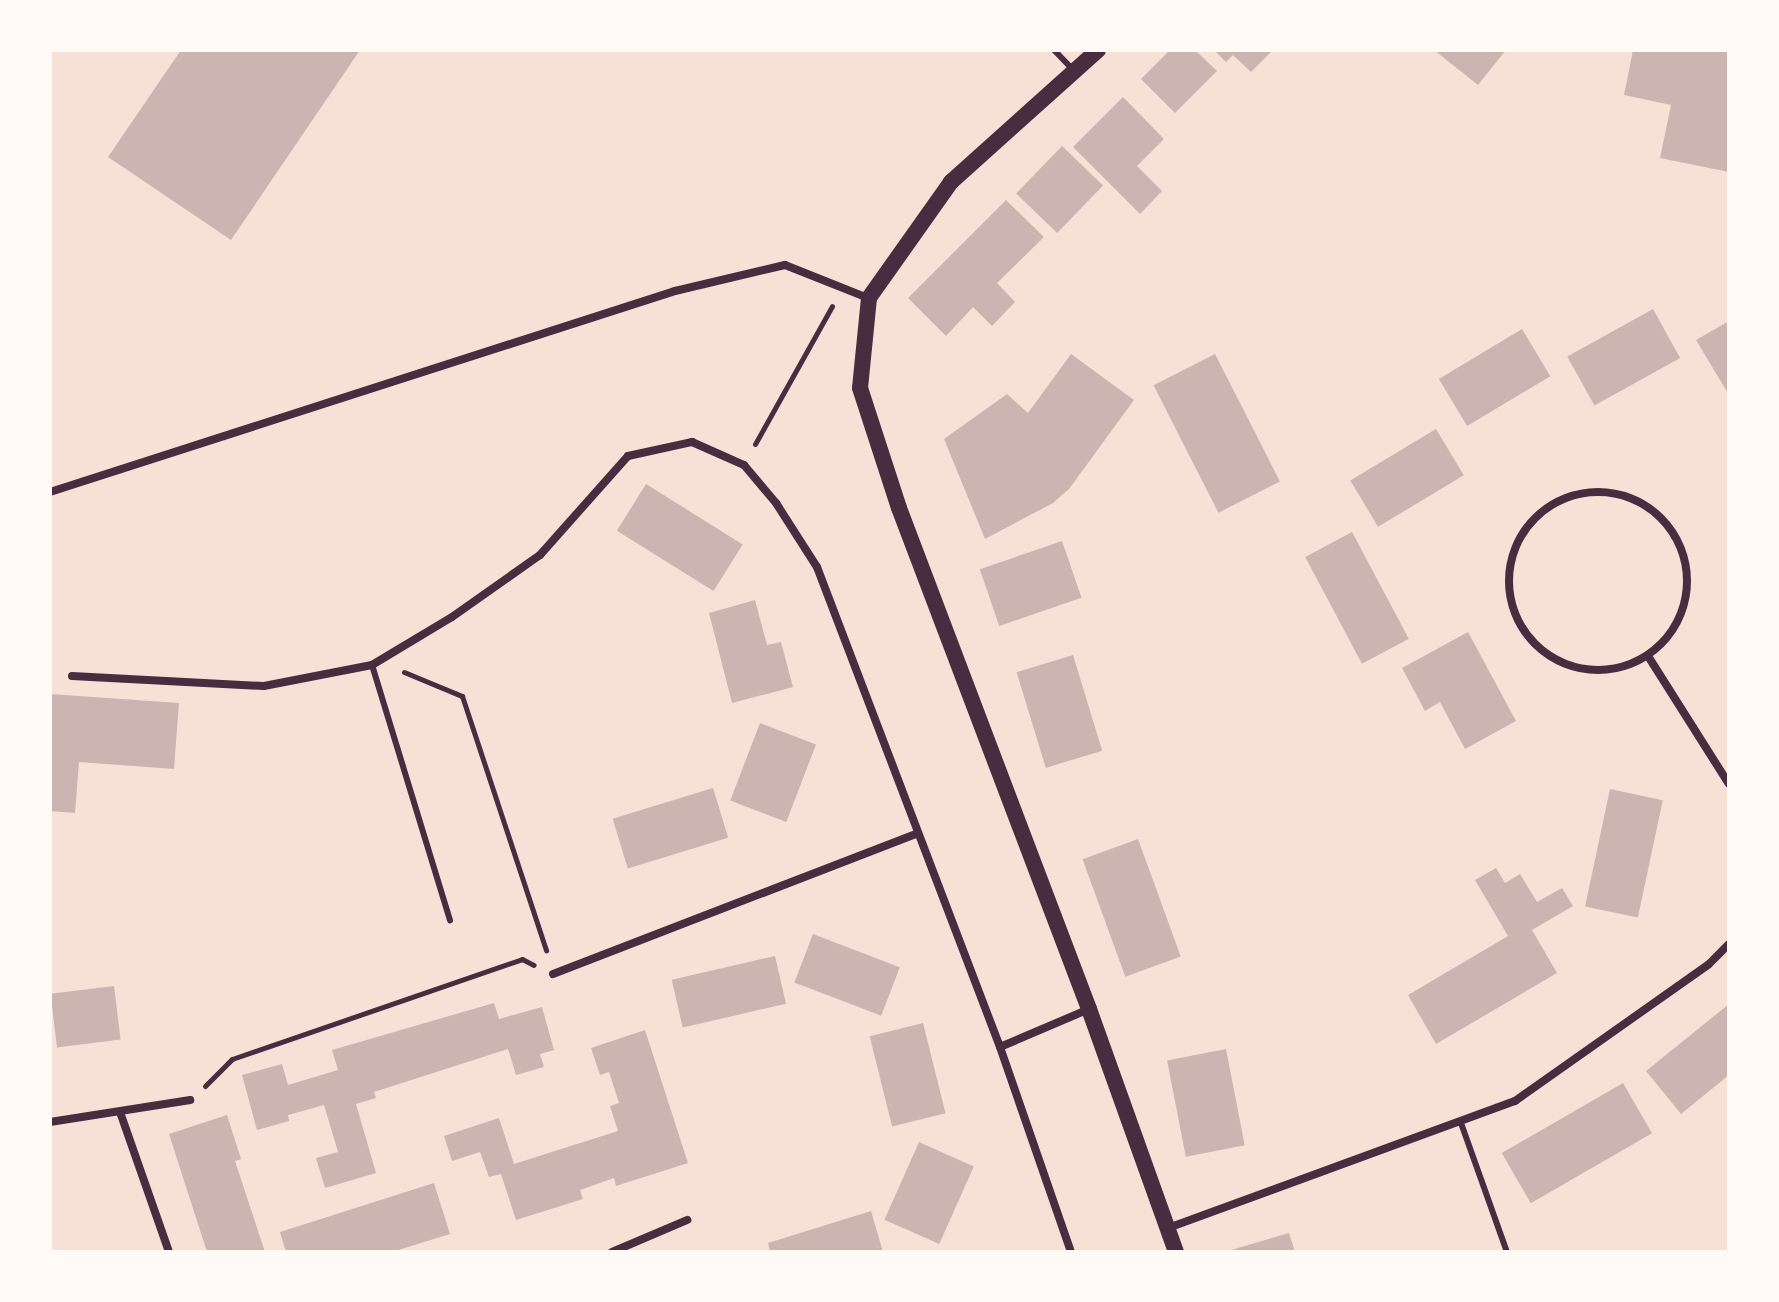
<!DOCTYPE html>
<html>
<head>
<meta charset="utf-8">
<style>
	body { margin:0 }
	#map { position:relative; width:1779px; height:1302px; overflow:hidden; background:#f7e1d7; font-family:"DejaVu Sans",sans-serif }
	div>[style] { position:absolute }
	.building>* { inset:0; background:#ccb4b1; transform-origin:0 0 }
	.path>* { height:5px; margin:-2.5px; padding:0 2.5px; transform-origin:2.5px; border-radius:2.5px; background:#4a2c40 }
	.service>* { height:6px; margin:-3px; padding:0 3px; transform-origin:3px; border-radius:3px; background:#4a2c40 }
	.minor>* { height:8px; margin:-4px; padding:0 4px; transform-origin:4px; border-radius:4px; background:#4a2c40 }
	.minor>.ring { margin:-4px; padding:0; box-sizing:content-box; background:none; border:8px solid #4a2c40; border-radius:50% }
	.secondary>* { height:16px; margin:-8px; padding:0 8px; transform-origin:8px; border-radius:8px; background:#4a2c40 }
	span { translate:-50% -50%; white-space:nowrap; text-align:center; line-height:1.15; -webkit-text-stroke:8px #fffaf5; paint-order:stroke }
	.frame { position:absolute; inset:0; border:52px solid #fffaf5; pointer-events:none }
</style>
</head>
<body>
<div id="map">
	<div class="building">
		<div style="clip-path:polygon(181px 50px,360px 50px,231px 240px,108px 157px)"></div>
		<div style="clip-path:polygon(1170px 50px,1195px 50px,1217px 71px,1175px 113px,1141px 79px)"></div>
		<div style="clip-path:polygon(1214px 50px,1273px 50px,1251px 72px,1233px 55px,1226px 62px)"></div>
		<div style="clip-path:polygon(1434px 50px,1506px 50px,1478px 85px)"></div>
		<div style="clip-path:polygon(1633px 50px,1729px 50px,1729px 172px,1660px 158px,1671px 105px,1624px 95px)"></div>
		<div style="clip-path:polygon(1123px 97px,1164px 139px,1137px 166px,1162px 191px,1140px 214px,1073px 147px)"></div>
		<div style="left:1062px;top:146px;width:57px;height:66px;rotate:44deg"></div>
		<div style="clip-path:polygon(1006px 200px,1044px 237px,997px 283px,1015px 302px,992px 326px,973px 307px,946px 336px,908px 298px)"></div>
		<div style="left:1653px;top:309px;width:56px;height:98px;rotate:61deg"></div>
		<div style="clip-path:polygon(1729px 321px,1729px 395px,1696px 340px)"></div>
		<div style="left:1522px;top:329px;width:55px;height:97px;rotate:59deg"></div>
		<div style="clip-path:polygon(1071px 354px,1134px 400px,1069px 489px,1053px 503px,985px 539px,944px 439px,1007px 394px,1028px 413px)"></div>
		<div style="left:1215px;top:354px;width:143px;height:69px;rotate:63deg"></div>
		<div style="left:1436px;top:429px;width:54px;height:100px;rotate:59deg"></div>
		<div style="left:646px;top:484px;width:114px;height:55px;rotate:32deg"></div>
		<div style="left:1352px;top:532px;width:121px;height:53px;rotate:62deg"></div>
		<div style="left:1062px;top:541px;width:60px;height:87px;rotate:71deg"></div>
		<div style="clip-path:polygon(755px 600px,767px 645px,781px 642px,793px 687px,732px 703px,709px 613px)"></div>
		<div style="clip-path:polygon(1468px 632px,1516px 721px,1465px 749px,1440px 702px,1425px 711px,1402px 668px)"></div>
		<div style="left:1073px;top:655px;width:100px;height:59px;rotate:73deg"></div>
		<div style="clip-path:polygon(50px 694px,179px 703px,174px 769px,79px 762px,75px 813px,50px 811px)"></div>
		<div style="left:760px;top:723px;width:60px;height:83px;rotate:21deg"></div>
		<div style="left:713px;top:788px;width:52px;height:105px;rotate:73deg"></div>
		<div style="left:1610px;top:789px;width:54px;height:120px;rotate:12deg"></div>
		<div style="left:1138px;top:839px;width:125px;height:59px;rotate:70deg"></div>
		<div style="clip-path:polygon(1496px 868px,1505px 883px,1520px 874px,1537px 902px,1562px 888px,1573px 906px,1532px 930px,1557px 973px,1436px 1044px,1408px 995px,1508px 936px,1475px 880px)"></div>
		<div style="left:813px;top:934px;width:93px;height:52px;rotate:21deg"></div>
		<div style="left:775px;top:956px;width:49px;height:106px;rotate:77deg"></div>
		<div style="left:114px;top:986px;width:54px;height:64px;rotate:83deg"></div>
		<div style="clip-path:polygon(494px 1003px,499px 1019px,542px 1007px,554px 1050px,540px 1054px,544px 1067px,516px 1075px,508px 1049px,374px 1092px,376px 1098px,356px 1104px,376px 1173px,325px 1188px,316px 1158px,338px 1152px,324px 1105px,288px 1115px,289px 1121px,257px 1130px,242px 1075px,282px 1064px,288px 1085px,338px 1070px,332px 1050px)"></div>
		<div style="clip-path:polygon(1729px 1004px,1729px 1075px,1681px 1114px,1646px 1071px)"></div>
		<div style="left:923px;top:1023px;width:93px;height:55px;rotate:76deg"></div>
		<div style="clip-path:polygon(645px 1030px,688px 1163px,616px 1186px,614px 1178px,580px 1190px,583px 1199px,516px 1220px,501px 1174px,489px 1177px,480px 1152px,452px 1161px,444px 1136px,499px 1118px,514px 1164px,618px 1131px,610px 1106px,619px 1103px,609px 1072px,600px 1075px,591px 1048px)"></div>
		<div style="left:1226px;top:1049px;width:98px;height:60px;rotate:79deg"></div>
		<div style="left:1623px;top:1083px;width:58px;height:140px;rotate:60deg"></div>
		<div style="clip-path:polygon(227px 1115px,241px 1159px,235px 1161px,265px 1252px,207px 1252px,169px 1134px)"></div>
		<div style="left:919px;top:1142px;width:60px;height:85px;rotate:24deg"></div>
		<div style="clip-path:polygon(434px 1183px,450px 1234px,392px 1252px,286px 1252px,280px 1232px)"></div>
		<div style="clip-path:polygon(871px 1211px,883px 1252px,770px 1252px,768px 1243px)"></div>
		<div style="clip-path:polygon(1289px 1233px,1295px 1252px,1228px 1252px,1228px 1251px)"></div>
	</div>
	<div class="path">
		<div style="left:755px;top:444px;width:158px;rotate:-60.8deg"></div>
		<div style="left:404px;top:672px;width:63px;rotate:22.5deg"></div>
		<div style="left:462px;top:696px;width:268px;rotate:71.7deg"></div>
		<div style="left:205px;top:1086px;width:38px;rotate:-45deg"></div>
		<div style="left:232px;top:1059px;width:307px;rotate:-19deg"></div>
		<div style="left:522px;top:959px;width:13px;rotate:27deg"></div>
	</div>
	<div class="service">
		<div style="left:1054px;top:50px;width:28px;rotate:46deg"></div>
		<div style="left:372px;top:665px;width:267px;rotate:73deg"></div>
		<div style="left:1461px;top:1123px;width:137px;rotate:70.4deg"></div>
	</div>
	<div class="minor">
		<div class="ring" style="left:1509px;top:492px;width:170px;height:170px"></div>
		<div style="left:50px;top:492px;width:657px;rotate:-17.83deg"></div>
		<div style="left:675px;top:291px;width:113px;rotate:-13.3deg"></div>
		<div style="left:785px;top:265px;width:89px;rotate:21.7deg"></div>
		<div style="left:1648px;top:656px;width:151px;rotate:57.7deg"></div>
		<div style="left:72px;top:676px;width:192px;rotate:3deg"></div>
		<div style="left:264px;top:686px;width:110px;rotate:-11deg"></div>
		<div style="left:372px;top:665px;width:93px;rotate:-31deg"></div>
		<div style="left:452px;top:617px;width:108px;rotate:-35.2deg"></div>
		<div style="left:540px;top:555px;width:132px;rotate:-48.4deg"></div>
		<div style="left:628px;top:456px;width:66px;rotate:-12.3deg"></div>
		<div style="left:692px;top:442px;width:57px;rotate:23.9deg"></div>
		<div style="left:744px;top:465px;width:50px;rotate:49.9deg"></div>
		<div style="left:776px;top:503px;width:76px;rotate:57.4deg"></div>
		<div style="left:817px;top:567px;width:514px;rotate:69.13deg"></div>
		<div style="left:1000px;top:1047px;width:217px;rotate:70.9deg"></div>
		<div style="left:553px;top:974px;width:391px;rotate:-21.1deg"></div>
		<div style="left:1000px;top:1047px;width:97px;rotate:-23.1deg"></div>
		<div style="left:120px;top:1112px;width:148px;rotate:70.7deg"></div>
		<div style="left:50px;top:1122px;width:142px;rotate:-8.9deg"></div>
		<div style="left:1168px;top:1228px;width:370px;rotate:-20.1deg"></div>
		<div style="left:1515px;top:1101px;width:237px;rotate:-35.2deg"></div>
		<div style="left:1709px;top:964px;width:28px;rotate:-45deg"></div>
		<div style="left:612px;top:1252px;width:82px;rotate:-23.1deg"></div>
	</div>
	<div class="secondary">
		<div style="left:1098px;top:50px;width:198px;rotate:138.1deg"></div>
		<div style="left:951px;top:182px;width:142px;rotate:125.3deg"></div>
		<div style="left:869px;top:298px;width:90px;rotate:95.7deg"></div>
		<div style="left:860px;top:388px;width:126px;rotate:72deg"></div>
		<div style="left:899px;top:508px;width:536px;rotate:69.23deg"></div>
		<div style="left:1089px;top:1009px;width:258px;rotate:70.3deg"></div>
	</div>
	<div class="frame"></div>
</div>
</body>
</html>
